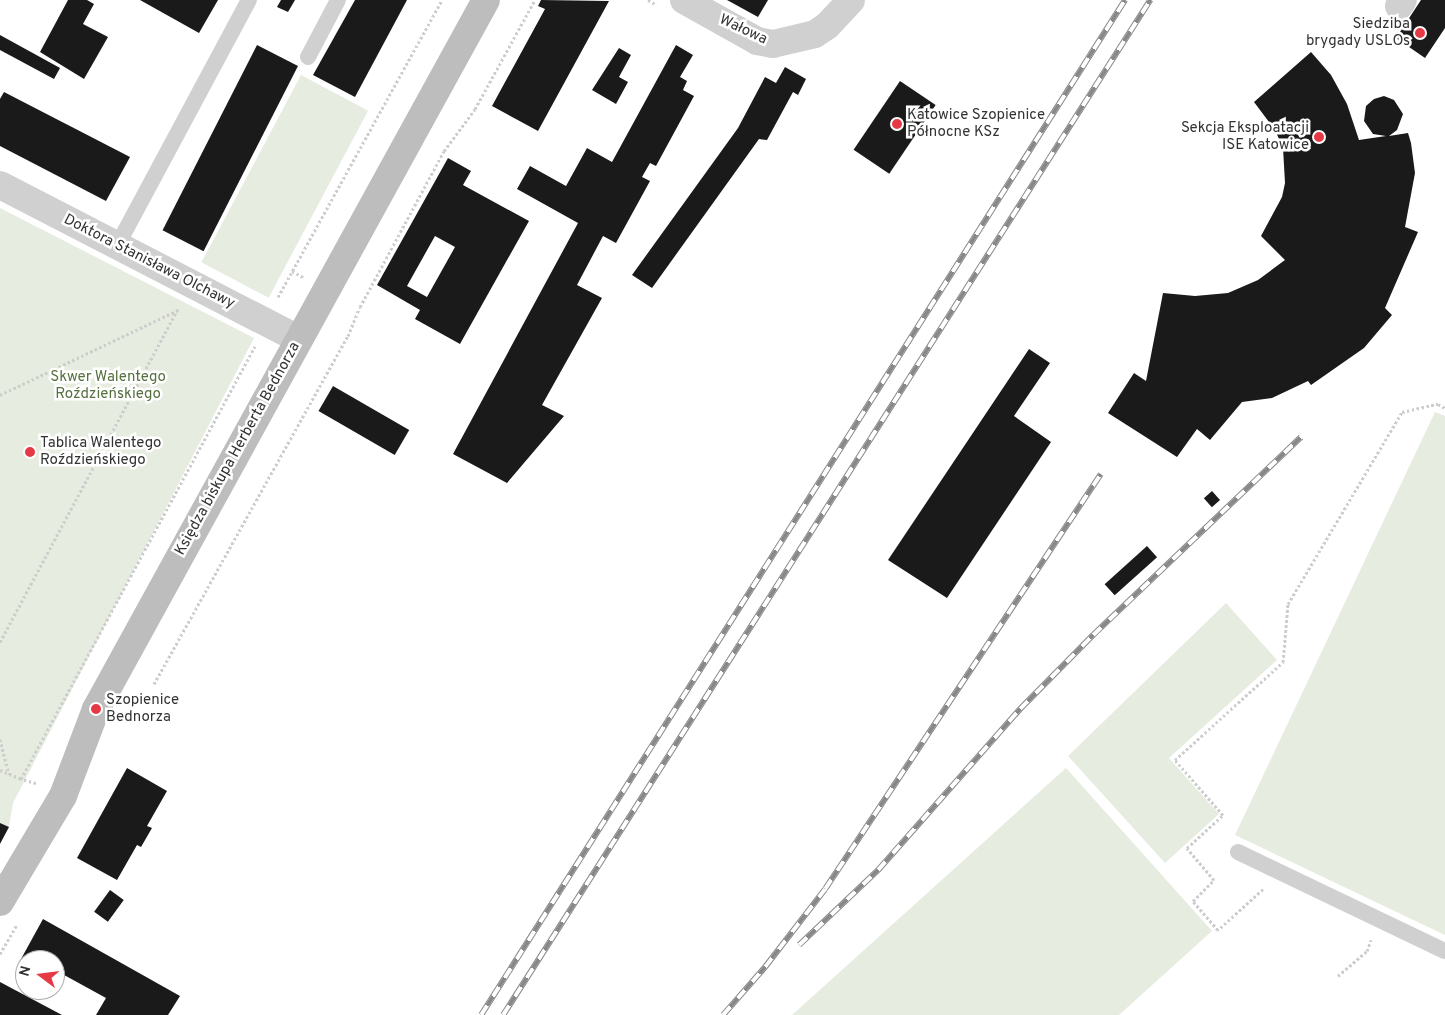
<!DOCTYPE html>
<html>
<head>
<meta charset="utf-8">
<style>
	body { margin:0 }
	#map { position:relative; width:1445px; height:1015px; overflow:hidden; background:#fff; font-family:Overpass,sans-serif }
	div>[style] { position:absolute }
	.green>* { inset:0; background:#e6ecdf; transform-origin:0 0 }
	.building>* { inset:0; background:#1a1a1a; transform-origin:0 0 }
	.path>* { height:3px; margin-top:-1.5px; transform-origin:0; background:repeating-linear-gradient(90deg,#cdcdcd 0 2.5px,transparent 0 5px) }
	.lane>* { height:16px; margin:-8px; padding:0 8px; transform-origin:8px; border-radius:8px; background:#d0d0d0 }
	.street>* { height:28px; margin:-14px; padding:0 14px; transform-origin:14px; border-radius:14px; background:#d0d0d0 }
	.secondary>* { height:28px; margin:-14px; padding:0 14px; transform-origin:14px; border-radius:14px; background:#bdbdbd }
	.rail>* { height:5.5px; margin-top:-2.75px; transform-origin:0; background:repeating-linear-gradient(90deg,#fff 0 11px,#888 0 22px); box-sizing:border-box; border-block:1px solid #888 }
	.dots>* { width:14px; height:14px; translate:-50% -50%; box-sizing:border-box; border:2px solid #fff; border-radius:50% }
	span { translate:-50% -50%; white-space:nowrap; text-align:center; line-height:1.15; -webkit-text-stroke:5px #fff; paint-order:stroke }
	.poi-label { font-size:15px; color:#333 }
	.right { translate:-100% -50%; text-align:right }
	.left { translate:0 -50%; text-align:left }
	.street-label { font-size:15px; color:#333 }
	.park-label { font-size:15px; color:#56703f }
	.north { position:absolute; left:15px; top:950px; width:50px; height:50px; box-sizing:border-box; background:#fff; border:1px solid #adadad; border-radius:50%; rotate:285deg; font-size:14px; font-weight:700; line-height:20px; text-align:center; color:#333 }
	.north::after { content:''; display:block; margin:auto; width:18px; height:22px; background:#e63946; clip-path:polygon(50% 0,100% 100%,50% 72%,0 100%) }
</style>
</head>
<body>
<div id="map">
	<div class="green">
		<div style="left:301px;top:75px;width:76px;height:212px;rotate:28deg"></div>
		<div style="clip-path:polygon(0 208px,254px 338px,13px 803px,9px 827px,0 823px)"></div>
		<div style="clip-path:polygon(1435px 412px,1445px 416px,1445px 935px,1235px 835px)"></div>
		<div style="clip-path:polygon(1226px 603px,1277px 660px,1169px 758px,1219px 814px,1165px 863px,1068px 756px)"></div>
		<div style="clip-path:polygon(1066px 768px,1212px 931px,1119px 1015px,792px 1015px)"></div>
	</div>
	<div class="building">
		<div style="clip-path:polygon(68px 0,87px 0,94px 4px,83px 24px,108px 37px,84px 79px,40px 52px)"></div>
		<div style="clip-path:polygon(140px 0,218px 0,199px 33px)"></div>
		<div style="clip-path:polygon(281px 0,295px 0,288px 12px,277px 7px)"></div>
		<div style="clip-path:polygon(355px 0,407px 0,355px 97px,313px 75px)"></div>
		<div style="clip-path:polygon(541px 0,609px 1px,538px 131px,492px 106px,545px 9px,538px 6px)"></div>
		<div style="clip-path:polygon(727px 0,768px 0,758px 17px)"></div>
		<div style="clip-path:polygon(1421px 0,1445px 0,1445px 28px,1425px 58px,1396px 38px)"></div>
		<div style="clip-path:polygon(0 35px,60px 68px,54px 79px,0 50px)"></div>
		<div style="left:257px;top:45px;width:46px;height:208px;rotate:27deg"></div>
		<div style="clip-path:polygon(676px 45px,693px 55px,680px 77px,687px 81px,683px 90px,694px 96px,656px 166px,650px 163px,642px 177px,650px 181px,616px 243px,603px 236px,577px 285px,602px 298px,542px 405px,564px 416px,507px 483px,453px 454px,578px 223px,517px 189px,530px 166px,566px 186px,587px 148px,612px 162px)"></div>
		<div style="clip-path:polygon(619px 48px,631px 55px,619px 77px,628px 82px,616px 104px,592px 90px)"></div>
		<div style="clip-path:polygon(1311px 52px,1331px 75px,1347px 104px,1359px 140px,1386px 136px,1373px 134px,1364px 121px,1366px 106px,1374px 99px,1384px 96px,1394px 100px,1403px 114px,1397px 130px,1389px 136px,1408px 133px,1411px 143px,1415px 173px,1405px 227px,1418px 232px,1385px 308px,1392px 315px,1364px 348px,1311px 385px,1308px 381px,1272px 398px,1242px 402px,1210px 440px,1197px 429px,1177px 457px,1108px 413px,1134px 373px,1146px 381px,1163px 293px,1195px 296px,1228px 293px,1258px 280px,1285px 260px,1261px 236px,1282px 197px,1285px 183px,1283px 148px,1275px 130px,1254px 102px)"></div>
		<div style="clip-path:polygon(785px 67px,806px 79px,798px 95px,793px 92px,767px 140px,759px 139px,652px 288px,632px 275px,738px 128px,765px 77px,776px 83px)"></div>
		<div style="left:900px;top:81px;width:43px;height:83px;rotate:34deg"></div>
		<div style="clip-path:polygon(4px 92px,130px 157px,106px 201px,0 146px,0 99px)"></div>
		<div style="clip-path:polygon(evenodd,448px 158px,471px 171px,463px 185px,529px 221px,460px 344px,415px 319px,420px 310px,377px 285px,448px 158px,435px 236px,455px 247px,427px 297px,407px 286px,435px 236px)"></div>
		<div style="clip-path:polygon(1029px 349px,1050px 363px,1014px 416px,1051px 442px,947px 598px,888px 560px)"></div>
		<div style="left:333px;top:386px;width:88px;height:29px;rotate:30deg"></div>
		<div style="left:1212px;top:491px;width:12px;height:11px;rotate:48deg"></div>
		<div style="left:1147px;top:546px;width:15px;height:57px;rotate:48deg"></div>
		<div style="clip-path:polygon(127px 768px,167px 791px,147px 826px,152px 828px,141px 847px,137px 845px,117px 880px,77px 858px)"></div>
		<div style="clip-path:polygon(0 823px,9px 827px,0 844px)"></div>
		<div style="left:110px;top:890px;width:17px;height:27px;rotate:36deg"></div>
		<div style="clip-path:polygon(43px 919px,180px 996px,168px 1015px,96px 1015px,106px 998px,55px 970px,55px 960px,21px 959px)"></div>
		<div style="clip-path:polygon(0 982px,62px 1015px,0 1015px)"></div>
	</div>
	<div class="path">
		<div style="left:648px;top:0;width:10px;rotate:29deg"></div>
		<div style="left:292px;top:271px;width:13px;rotate:29deg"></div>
		<div style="left:278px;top:297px;width:339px;rotate:-61.1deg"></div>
		<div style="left:0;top:395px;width:197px;rotate:-25.5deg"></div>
		<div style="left:0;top:642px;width:378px;rotate:-61.9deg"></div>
		<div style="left:154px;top:684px;width:398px;rotate:-60.9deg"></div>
		<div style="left:348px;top:336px;width:31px;rotate:-68deg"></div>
		<div style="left:360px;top:307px;width:177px;rotate:-61.7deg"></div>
		<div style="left:444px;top:151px;width:52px;rotate:-53.6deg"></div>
		<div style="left:475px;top:109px;width:124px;rotate:-61.2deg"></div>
		<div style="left:0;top:739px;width:36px;rotate:76deg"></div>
		<div style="left:0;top:770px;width:23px;rotate:23deg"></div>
		<div style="left:36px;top:783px;width:16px;rotate:-165deg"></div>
		<div style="left:21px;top:779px;width:492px;rotate:-61.6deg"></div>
		<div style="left:1263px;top:889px;width:61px;rotate:137.7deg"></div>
		<div style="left:1218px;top:930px;width:38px;rotate:-131deg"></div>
		<div style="left:1193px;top:901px;width:30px;rotate:-45deg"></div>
		<div style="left:1214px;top:880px;width:42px;rotate:-130.2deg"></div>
		<div style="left:1187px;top:848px;width:49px;rotate:-42.5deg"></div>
		<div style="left:1223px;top:815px;width:73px;rotate:-131.1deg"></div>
		<div style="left:1175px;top:760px;width:146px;rotate:-42.2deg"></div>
		<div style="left:1283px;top:662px;width:58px;rotate:-85.1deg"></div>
		<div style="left:1288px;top:604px;width:223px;rotate:-59.3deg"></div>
		<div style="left:1402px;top:412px;width:37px;rotate:-13deg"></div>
		<div style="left:1438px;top:404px;width:8px;rotate:30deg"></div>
		<div style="left:0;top:954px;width:34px;rotate:-60deg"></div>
		<div style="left:1338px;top:976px;width:38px;rotate:-41deg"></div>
		<div style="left:1367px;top:951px;width:12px;rotate:-70deg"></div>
	</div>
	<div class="lane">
		<div style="left:308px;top:57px;width:64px;rotate:-62.2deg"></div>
		<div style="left:117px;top:246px;width:279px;rotate:-61.8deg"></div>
		<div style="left:1238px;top:852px;width:229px;rotate:25.6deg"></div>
	</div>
	<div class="street">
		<div style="left:684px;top:0;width:84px;rotate:29.3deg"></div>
		<div style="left:757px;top:41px;width:16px;rotate:11deg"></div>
		<div style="left:773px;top:44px;width:43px;rotate:-13.4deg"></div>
		<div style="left:815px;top:34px;width:14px;rotate:-34deg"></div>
		<div style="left:827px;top:26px;width:35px;rotate:-47deg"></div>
		<div style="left:1399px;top:6px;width:7px;rotate:-56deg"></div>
		<div style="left:0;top:185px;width:335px;rotate:27.3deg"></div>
	</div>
	<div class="secondary">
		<div style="left:0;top:902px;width:123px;rotate:-59.3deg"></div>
		<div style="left:63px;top:796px;width:93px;rotate:-69.2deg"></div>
		<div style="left:96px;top:709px;width:809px;rotate:-61.19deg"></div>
	</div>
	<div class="rail">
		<div style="left:799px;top:945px;width:109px;rotate:-43.5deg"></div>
		<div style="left:878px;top:870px;width:215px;rotate:-48.6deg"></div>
		<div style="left:1020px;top:709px;width:104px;rotate:-45.4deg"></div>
		<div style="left:1093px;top:635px;width:287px;rotate:-43.6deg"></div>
		<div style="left:481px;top:1015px;width:1202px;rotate:-57.61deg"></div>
		<div style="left:503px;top:1015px;width:1204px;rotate:-57.48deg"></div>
		<div style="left:723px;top:1015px;width:64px;rotate:-48.8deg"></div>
		<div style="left:765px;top:967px;width:98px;rotate:-52.4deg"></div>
		<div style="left:825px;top:889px;width:498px;rotate:-56.4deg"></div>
	</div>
	<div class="dots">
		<div style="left:1420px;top:33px;background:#e63946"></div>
		<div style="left:897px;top:124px;background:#e63946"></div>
		<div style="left:1319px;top:137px;background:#e63946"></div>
		<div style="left:30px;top:452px;background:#e63946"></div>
		<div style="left:96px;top:709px;background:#e63946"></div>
	</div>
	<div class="poi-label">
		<span class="right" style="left:1410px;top:33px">Siedziba<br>brygady USLOs</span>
		<span class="left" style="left:907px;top:124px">Katowice Szopienice<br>Północne KSz</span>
		<span class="right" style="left:1309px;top:137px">Sekcja Eksploatacji<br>ISE Katowice</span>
		<span class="left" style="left:40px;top:452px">Tablica Walentego<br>Roździeńskiego</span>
		<span class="left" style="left:106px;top:709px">Szopienice<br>Bednorza</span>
	</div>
	<div class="street-label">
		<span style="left:743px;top:30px;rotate:25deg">Wałowa</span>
		<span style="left:149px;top:262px;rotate:27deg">Doktora Stanisława Olchawy</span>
		<span style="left:238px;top:449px;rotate:-61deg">Księdza biskupa Herberta Bednorza</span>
	</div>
	<div class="park-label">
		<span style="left:108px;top:386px">Skwer Walentego<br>Roździeńskiego</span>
	</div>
	<div class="north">N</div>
</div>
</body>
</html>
